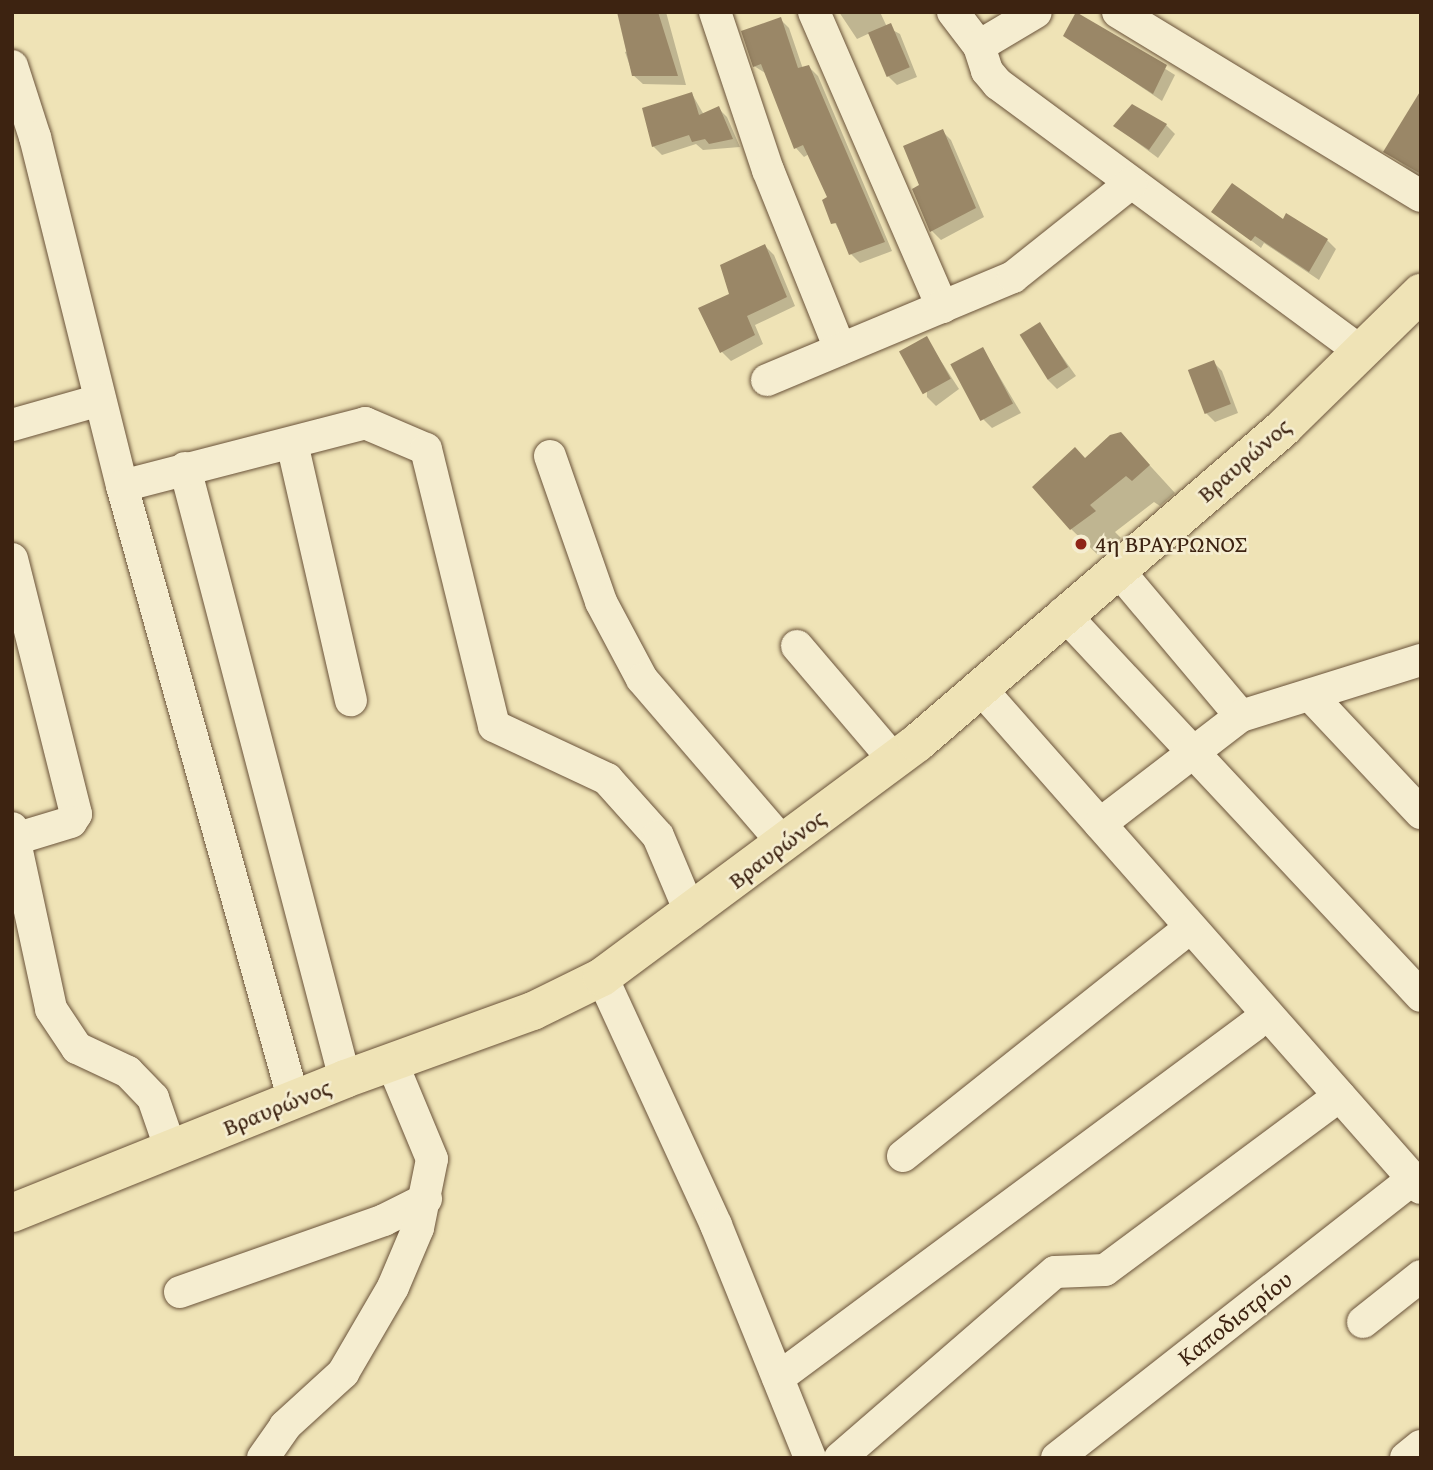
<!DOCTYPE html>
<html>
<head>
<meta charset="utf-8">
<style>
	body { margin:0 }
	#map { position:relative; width:1433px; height:1470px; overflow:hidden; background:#efe3b6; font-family:"Gentium Book Plus",serif }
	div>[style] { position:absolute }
	.shadow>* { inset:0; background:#0003 }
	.building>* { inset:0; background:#9a8767; transform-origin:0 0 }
	.roads { filter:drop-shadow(0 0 2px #6a533a) drop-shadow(0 0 2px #6a533a) }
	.minor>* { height:32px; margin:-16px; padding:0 16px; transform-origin:16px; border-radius:16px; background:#f5edd0 }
	.major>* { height:38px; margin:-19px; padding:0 19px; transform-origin:19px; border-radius:19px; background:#efe3b6 }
	.dots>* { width:19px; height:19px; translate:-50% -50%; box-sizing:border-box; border:4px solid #f5edd0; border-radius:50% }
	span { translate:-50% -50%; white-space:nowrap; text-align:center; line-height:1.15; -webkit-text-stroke:5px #f5edd0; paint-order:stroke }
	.street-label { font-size:24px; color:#3d2311 }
	.poi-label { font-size:24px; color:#3d2311 }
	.left { translate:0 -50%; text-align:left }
	.frame { position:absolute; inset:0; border:14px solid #3d2311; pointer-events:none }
</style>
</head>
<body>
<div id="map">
	<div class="shadow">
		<div style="clip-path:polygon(615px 12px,666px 12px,686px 85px,643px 84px,633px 75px,625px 52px,631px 50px,619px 12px)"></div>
		<div style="clip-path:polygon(839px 12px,880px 12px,887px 27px,900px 34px,917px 77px,897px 85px,888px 76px,870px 33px,857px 39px)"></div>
		<div style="clip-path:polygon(1077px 13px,1175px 75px,1162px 101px,1065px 35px)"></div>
		<div style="clip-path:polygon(780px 19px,789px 28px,803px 69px,809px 67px,818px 76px,892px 251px,860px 263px,851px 254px,824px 201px,830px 198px,809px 154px,804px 157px,796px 148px,767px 74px,754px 66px)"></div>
		<div style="clip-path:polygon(692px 94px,704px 115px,718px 108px,727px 117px,740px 147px,703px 150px,696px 144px,662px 155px,653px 146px)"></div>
		<div style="clip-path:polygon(1421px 117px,1421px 179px,1386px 151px)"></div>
		<div style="clip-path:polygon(1166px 125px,1175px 134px,1158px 158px,1115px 126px)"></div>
		<div style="clip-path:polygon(942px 131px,951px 140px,984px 217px,941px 240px,932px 231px,914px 189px,921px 186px)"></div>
		<div style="clip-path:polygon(1214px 212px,1327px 240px,1336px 249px,1319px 280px,1264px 243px,1261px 248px)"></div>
		<div style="clip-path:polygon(765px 246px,774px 255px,795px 306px,755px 325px,763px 344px,731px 361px,722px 352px,731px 294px)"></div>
		<div style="clip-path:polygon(1039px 324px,1076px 376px,1057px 389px,1048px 380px)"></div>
		<div style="clip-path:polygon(926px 338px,959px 389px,936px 406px,927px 397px)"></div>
		<div style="clip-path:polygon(983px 349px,1021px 413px,992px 428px,983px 419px)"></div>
		<div style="clip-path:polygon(1213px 362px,1222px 371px,1238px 413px,1215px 422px,1206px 413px)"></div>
		<div style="clip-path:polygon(1121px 434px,1175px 493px,1160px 506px,1154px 502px,1115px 532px,1121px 538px,1098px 555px,1071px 529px,1086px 460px)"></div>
	</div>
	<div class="building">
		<div style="clip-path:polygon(617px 12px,658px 12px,678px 76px,632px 76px)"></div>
		<div style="clip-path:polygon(1076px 12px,1167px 65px,1153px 94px,1063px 36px)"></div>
		<div style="clip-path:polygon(781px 17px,798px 68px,809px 65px,885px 242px,849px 255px,836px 223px,831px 224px,822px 200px,827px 197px,803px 145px,794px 149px,761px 64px,753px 67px,741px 31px)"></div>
		<div style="left:891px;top:23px;width:48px;height:25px;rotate:67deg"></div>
		<div style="clip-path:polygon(1421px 90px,1421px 174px,1383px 152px)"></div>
		<div style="clip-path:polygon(692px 92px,699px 115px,719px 106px,733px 139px,709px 144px,705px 139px,692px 142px,689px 135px,652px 147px,642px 108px)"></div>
		<div style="clip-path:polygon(1132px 104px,1167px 124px,1149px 150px,1113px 126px)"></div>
		<div style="clip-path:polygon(943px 129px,976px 208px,930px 232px,912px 189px,919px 185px,903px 146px)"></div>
		<div style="clip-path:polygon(1232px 183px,1283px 219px,1286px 213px,1328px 239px,1309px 272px,1255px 236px,1251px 241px,1211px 212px)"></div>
		<div style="clip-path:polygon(765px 244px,787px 297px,747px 316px,755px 335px,720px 353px,698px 308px,729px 294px,720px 265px)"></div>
		<div style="left:1040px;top:322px;width:53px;height:24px;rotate:58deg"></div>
		<div style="left:927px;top:336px;width:49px;height:32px;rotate:61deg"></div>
		<div style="left:983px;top:347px;width:64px;height:37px;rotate:62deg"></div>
		<div style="left:1214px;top:360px;width:47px;height:28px;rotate:69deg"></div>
		<div style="clip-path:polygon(1121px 432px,1150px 465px,1132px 481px,1126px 476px,1090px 505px,1096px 511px,1070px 530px,1032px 487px,1075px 447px,1085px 458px,1110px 435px)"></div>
	</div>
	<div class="roads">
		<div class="minor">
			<div style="left:715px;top:12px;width:167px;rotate:71.5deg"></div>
			<div style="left:768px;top:170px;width:193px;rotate:68.1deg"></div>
			<div style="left:814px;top:12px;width:322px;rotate:66.5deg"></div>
			<div style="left:953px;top:12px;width:43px;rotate:52.6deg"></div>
			<div style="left:979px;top:46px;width:26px;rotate:72deg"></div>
			<div style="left:987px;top:71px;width:17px;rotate:50deg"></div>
			<div style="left:998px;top:84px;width:453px;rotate:36.4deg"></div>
			<div style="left:1118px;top:12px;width:354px;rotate:31.3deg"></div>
			<div style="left:979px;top:46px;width:66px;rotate:-30.8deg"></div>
			<div style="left:12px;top:66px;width:75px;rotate:72.1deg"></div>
			<div style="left:35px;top:137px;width:360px;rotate:76deg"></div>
			<div style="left:122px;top:486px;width:639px;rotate:74.38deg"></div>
			<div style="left:767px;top:380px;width:267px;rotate:-22.7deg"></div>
			<div style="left:1013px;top:277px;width:151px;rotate:-38.5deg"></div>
			<div style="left:12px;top:425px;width:91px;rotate:-15.9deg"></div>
			<div style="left:292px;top:443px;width:264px;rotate:77.1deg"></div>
			<div style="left:550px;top:456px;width:155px;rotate:70.7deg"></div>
			<div style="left:601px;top:602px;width:87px;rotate:62deg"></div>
			<div style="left:642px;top:679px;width:218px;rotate:49.3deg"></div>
			<div style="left:185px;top:468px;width:632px;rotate:75.33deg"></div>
			<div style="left:122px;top:486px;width:251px;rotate:-14.5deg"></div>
			<div style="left:365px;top:423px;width:66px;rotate:23.1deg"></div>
			<div style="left:426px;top:449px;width:285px;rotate:76.2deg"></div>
			<div style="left:494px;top:726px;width:125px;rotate:25.1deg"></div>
			<div style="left:607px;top:779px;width:76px;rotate:48.2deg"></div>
			<div style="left:658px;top:836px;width:85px;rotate:67.1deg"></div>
			<div style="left:12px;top:559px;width:263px;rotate:75.9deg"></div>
			<div style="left:76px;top:814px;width:9px;rotate:122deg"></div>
			<div style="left:71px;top:822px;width:59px;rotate:163.1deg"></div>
			<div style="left:1117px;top:569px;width:192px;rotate:49.9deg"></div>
			<div style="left:1063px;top:613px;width:524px;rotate:46.93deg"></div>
			<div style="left:797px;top:646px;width:151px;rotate:49.6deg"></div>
			<div style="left:981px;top:689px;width:665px;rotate:48.6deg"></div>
			<div style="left:1310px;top:695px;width:162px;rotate:46.8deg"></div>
			<div style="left:1100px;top:824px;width:178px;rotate:-37.5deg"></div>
			<div style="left:1241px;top:716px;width:189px;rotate:-17.3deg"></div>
			<div style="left:12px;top:828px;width:185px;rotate:77.8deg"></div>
			<div style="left:51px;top:1009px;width:47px;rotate:56.3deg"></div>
			<div style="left:77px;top:1048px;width:56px;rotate:25.2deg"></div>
			<div style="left:128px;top:1072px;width:36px;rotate:46deg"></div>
			<div style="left:153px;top:1098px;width:55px;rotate:70.9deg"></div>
			<div style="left:602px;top:977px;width:273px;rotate:65.3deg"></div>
			<div style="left:716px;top:1225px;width:251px;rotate:68deg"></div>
			<div style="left:903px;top:1156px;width:364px;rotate:-38.5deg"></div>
			<div style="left:180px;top:1292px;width:216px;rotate:-19.4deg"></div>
			<div style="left:384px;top:1220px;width:47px;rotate:-26.6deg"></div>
			<div style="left:1363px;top:1322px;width:74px;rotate:-38.4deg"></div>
			<div style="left:778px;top:1378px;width:608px;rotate:-36.57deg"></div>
			<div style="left:263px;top:1458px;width:39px;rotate:-55deg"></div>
			<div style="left:285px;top:1426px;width:79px;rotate:-42.4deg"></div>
			<div style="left:343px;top:1373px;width:99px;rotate:-59.8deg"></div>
			<div style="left:393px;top:1287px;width:64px;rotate:-67deg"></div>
			<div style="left:418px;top:1228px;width:70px;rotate:-78.5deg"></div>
			<div style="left:432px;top:1159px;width:104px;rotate:-112.6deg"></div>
			<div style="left:840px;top:1458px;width:284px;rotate:-40.9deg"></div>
			<div style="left:1055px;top:1272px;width:50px;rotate:-2.3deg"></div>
			<div style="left:1105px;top:1270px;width:292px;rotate:-36.6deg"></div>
			<div style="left:1057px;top:1458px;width:452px;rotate:-38.1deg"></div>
			<div style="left:1406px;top:1458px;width:19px;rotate:-39deg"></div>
		</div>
		<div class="major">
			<div style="left:12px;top:1213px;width:359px;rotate:-21.9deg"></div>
			<div style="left:345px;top:1079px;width:200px;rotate:-19.9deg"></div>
			<div style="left:533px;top:1011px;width:77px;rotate:-26.2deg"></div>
			<div style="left:602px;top:977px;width:392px;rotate:-36.6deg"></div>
			<div style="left:917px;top:743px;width:484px;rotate:-40.7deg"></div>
			<div style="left:1284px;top:427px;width:192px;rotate:-44.4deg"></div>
		</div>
	</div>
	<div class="dots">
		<div style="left:1081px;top:544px;background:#8f2418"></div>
	</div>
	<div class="street-label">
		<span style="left:1244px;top:460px;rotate:-41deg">Βραυρώνος</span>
		<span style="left:777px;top:849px;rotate:-37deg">Βραυρώνος</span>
		<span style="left:277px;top:1107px;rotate:-22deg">Βραυρώνος</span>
		<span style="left:1235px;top:1318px;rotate:-38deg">Καποδιστρίου</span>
	</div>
	<div class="poi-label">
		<span class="left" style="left:1095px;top:544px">4η ΒΡΑΥΡΩΝΟΣ</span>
	</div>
	<div class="frame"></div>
</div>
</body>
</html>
